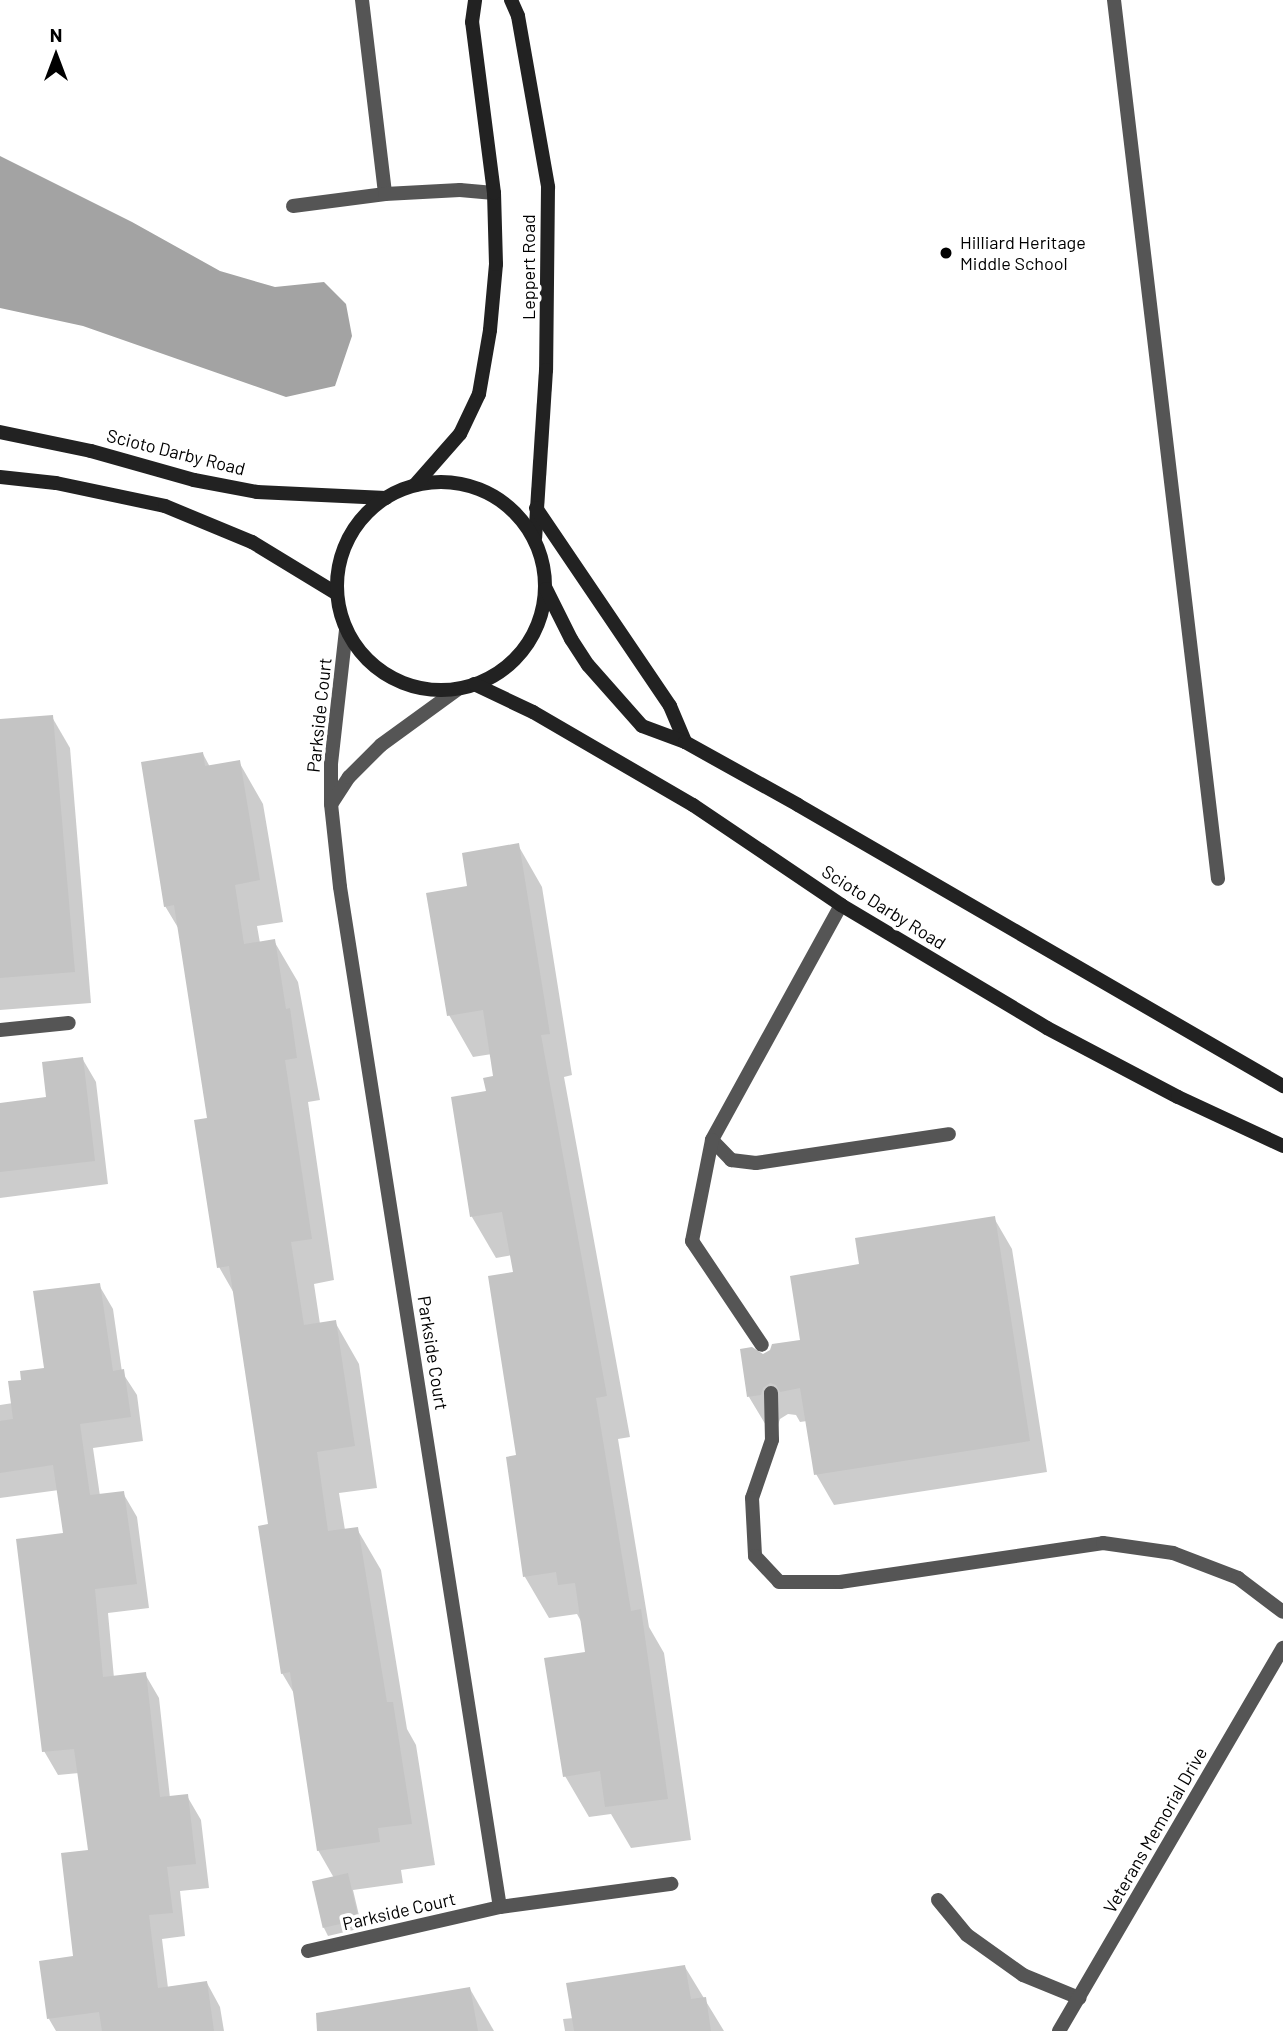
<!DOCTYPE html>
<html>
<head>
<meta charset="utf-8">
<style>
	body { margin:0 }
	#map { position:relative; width:1283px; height:2031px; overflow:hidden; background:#fff; font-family:Barlow,sans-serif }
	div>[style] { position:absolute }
	.water>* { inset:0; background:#a3a3a3 }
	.shadow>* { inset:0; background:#0003 }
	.building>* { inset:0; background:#c4c4c4; transform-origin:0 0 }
	.service>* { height:14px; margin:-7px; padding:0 7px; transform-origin:7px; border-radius:7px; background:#555 }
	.minor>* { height:14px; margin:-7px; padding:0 7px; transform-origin:7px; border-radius:7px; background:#555 }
	.secondary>* { height:14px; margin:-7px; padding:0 7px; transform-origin:7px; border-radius:7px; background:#222 }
	.secondary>.ring { margin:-7px; padding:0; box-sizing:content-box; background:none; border:14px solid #222; border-radius:50% }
	.dots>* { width:19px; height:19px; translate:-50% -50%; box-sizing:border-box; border:4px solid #fff; border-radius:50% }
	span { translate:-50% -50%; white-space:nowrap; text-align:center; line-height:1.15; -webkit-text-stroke:7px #fff; paint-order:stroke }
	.poi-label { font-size:18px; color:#000 }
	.left { translate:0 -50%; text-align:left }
	.street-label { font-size:18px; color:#000 }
	.north { position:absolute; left:21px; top:21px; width:70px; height:70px; -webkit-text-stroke:5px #fff; paint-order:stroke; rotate:0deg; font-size:19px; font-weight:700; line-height:28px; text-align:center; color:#000 }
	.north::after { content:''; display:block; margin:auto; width:24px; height:32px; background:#000; clip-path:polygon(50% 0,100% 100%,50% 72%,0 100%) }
</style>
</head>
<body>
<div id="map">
	<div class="water">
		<div style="clip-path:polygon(0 156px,132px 222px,220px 271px,275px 287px,324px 282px,346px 304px,352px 336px,335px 386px,286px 397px,83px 326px,0 308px)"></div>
	</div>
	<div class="shadow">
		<div style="clip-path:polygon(52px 717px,70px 748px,91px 1003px,0 1010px,0 721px)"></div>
		<div style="clip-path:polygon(203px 754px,210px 767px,239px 762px,263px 804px,283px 922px,257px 926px,260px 943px,274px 941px,298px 982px,320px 1100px,308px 1102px,334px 1280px,314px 1284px,320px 1324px,335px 1322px,359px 1364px,377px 1488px,339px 1493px,345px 1530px,357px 1529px,381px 1570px,407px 1729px,416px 1745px,435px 1865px,401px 1870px,403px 1883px,353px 1890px,362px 1928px,328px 1936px,324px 1928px,334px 1878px,318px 1850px,295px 1695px,282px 1673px,270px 1526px,235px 1295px,219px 1267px,209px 1119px,180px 931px,165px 906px)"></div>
		<div style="clip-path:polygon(518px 845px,542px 887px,572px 1075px,564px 1077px,630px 1437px,618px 1439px,649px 1627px,664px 1653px,691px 1840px,631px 1848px,611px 1814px,589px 1817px,565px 1776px,587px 1654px,582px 1623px,577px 1614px,549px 1618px,525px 1577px,508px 1459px,518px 1457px,515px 1274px,512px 1255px,496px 1258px,472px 1217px,453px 1098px,488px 1092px,495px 1077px,492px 1054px,473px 1057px,449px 1015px,469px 888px)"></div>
		<div style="clip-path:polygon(82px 1058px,96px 1082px,108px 1184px,0 1198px,0 1104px,48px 1099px)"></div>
		<div style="clip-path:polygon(994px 1218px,1012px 1249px,1047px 1472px,834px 1505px,816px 1474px,807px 1421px,800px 1422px,796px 1415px,788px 1414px,780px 1419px,778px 1425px,767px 1427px,749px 1397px,763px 1357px,802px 1342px,861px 1266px)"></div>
		<div style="clip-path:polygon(99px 1285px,113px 1309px,122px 1372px,137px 1395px,143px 1441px,93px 1448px,100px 1496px,123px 1493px,137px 1517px,149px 1608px,108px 1613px,114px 1678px,145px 1674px,159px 1698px,170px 1798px,187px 1796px,201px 1820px,209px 1888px,180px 1891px,185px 1936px,162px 1939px,168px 1988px,207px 1983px,220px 2007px,224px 2031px,56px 2031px,49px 2019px,75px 1958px,90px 1852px,79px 1773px,58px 1775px,44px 1751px,65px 1535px,59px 1490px,0 1498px,0 1405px,13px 1403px,23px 1382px,46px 1369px)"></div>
		<div style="clip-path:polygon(685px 1967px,724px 2031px,565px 2031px,563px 2019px,574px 2018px)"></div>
		<div style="clip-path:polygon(470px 1989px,494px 2031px,354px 2031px)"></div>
	</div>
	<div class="building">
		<div style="clip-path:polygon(53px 715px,75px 972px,0 978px,0 719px)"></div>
		<div style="clip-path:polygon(203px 752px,205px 766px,240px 760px,260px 880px,235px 885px,244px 944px,275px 939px,286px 1009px,290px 1008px,297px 1058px,285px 1060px,312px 1239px,291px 1242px,304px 1325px,336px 1320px,355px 1446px,317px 1452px,328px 1531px,358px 1527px,387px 1702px,393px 1702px,412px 1824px,378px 1828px,380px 1842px,317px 1851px,290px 1672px,281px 1674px,258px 1526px,268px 1524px,229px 1266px,217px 1268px,194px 1120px,207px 1118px,174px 905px,164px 907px,141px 762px)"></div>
		<div style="clip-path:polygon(519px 843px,550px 1034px,541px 1035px,607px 1396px,596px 1398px,631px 1611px,641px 1609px,668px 1799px,605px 1807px,600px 1771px,563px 1777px,544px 1658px,585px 1652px,575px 1583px,558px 1585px,556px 1572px,523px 1577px,506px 1457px,516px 1455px,488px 1276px,513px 1272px,502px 1212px,470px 1217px,451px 1097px,486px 1091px,483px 1078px,493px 1076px,483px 1010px,447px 1016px,426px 893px,467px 886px,462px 853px)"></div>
		<div style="clip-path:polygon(83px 1057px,95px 1161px,0 1172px,0 1103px,46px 1097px,42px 1062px)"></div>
		<div style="clip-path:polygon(995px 1216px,1030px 1441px,814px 1475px,800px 1388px,780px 1392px,776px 1385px,770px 1383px,763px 1388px,761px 1395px,747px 1397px,740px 1349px,752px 1347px,763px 1354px,770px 1350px,772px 1344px,800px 1340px,790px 1276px,859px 1264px,855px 1238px)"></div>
		<div style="clip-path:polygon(100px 1283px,113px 1371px,124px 1369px,131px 1417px,80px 1424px,90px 1495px,124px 1491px,137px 1584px,95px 1589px,103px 1677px,146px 1672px,160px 1797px,188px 1794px,196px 1864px,167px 1867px,173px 1913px,149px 1915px,158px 1988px,207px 1981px,214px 2031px,102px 2031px,99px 2012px,47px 2019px,39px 1961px,73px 1956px,61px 1853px,88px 1850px,74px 1749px,42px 1752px,16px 1539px,63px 1533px,53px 1465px,0 1473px,0 1421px,13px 1419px,8px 1381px,21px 1380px,20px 1371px,44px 1368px,33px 1291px)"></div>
		<div style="left:348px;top:1873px;width:48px;height:37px;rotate:77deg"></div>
		<div style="clip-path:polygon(685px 1965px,691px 1999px,706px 1997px,711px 2031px,574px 2031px,566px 1983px)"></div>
		<div style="clip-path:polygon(470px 1987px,478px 2031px,317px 2031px,316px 2013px)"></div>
	</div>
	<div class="service">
		<div style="left:362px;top:0;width:195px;rotate:83.2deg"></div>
		<div style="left:1114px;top:0;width:885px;rotate:83.25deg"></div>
		<div style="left:293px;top:206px;width:93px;rotate:-7.4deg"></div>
		<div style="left:385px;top:194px;width:75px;rotate:-3.1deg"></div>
		<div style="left:460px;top:190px;width:34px;rotate:5deg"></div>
		<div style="left:841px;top:905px;width:268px;rotate:118.8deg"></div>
		<div style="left:712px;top:1140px;width:28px;rotate:46deg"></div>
		<div style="left:731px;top:1160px;width:25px;rotate:7deg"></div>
		<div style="left:756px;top:1163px;width:195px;rotate:-8.5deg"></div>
		<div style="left:712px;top:1140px;width:103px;rotate:101.2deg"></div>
		<div style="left:692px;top:1241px;width:125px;rotate:56.1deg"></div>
		<div style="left:771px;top:1393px;width:47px;rotate:88.8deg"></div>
		<div style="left:772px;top:1440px;width:61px;rotate:109deg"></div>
		<div style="left:752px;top:1498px;width:58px;rotate:87deg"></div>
		<div style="left:755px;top:1556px;width:35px;rotate:47deg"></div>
		<div style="left:779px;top:1582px;width:61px"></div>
		<div style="left:840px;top:1582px;width:266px;rotate:-8.4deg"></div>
		<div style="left:1103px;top:1543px;width:71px;rotate:8.1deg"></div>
		<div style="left:1173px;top:1553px;width:70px;rotate:21deg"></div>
		<div style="left:1238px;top:1578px;width:56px;rotate:37.1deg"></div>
		<div style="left:938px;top:1900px;width:45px;rotate:50.4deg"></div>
		<div style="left:967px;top:1935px;width:69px;rotate:35.5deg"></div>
		<div style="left:1023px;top:1975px;width:61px;rotate:22.3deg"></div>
	</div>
	<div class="minor">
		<div style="left:346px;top:630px;width:135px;rotate:96.4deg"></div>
		<div style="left:331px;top:764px;width:40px;rotate:90deg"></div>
		<div style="left:331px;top:804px;width:83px;rotate:83.8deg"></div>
		<div style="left:340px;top:887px;width:1032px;rotate:81.09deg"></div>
		<div style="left:332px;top:803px;width:31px;rotate:-57deg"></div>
		<div style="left:349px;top:777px;width:45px;rotate:-45deg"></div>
		<div style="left:381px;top:745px;width:95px;rotate:-36deg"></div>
		<div style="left:0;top:1030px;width:69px;rotate:-5.8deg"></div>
		<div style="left:308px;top:1951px;width:197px;rotate:-12.9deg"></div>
		<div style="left:500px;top:1907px;width:173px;rotate:-7.7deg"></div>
		<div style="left:1059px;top:2031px;width:444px;rotate:-59.7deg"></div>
	</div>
	<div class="secondary">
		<div style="left:511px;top:0;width:17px;rotate:66deg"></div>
		<div style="left:518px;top:16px;width:174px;rotate:80deg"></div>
		<div style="left:548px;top:187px;width:183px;rotate:90.6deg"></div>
		<div style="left:546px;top:370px;width:168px;rotate:93.7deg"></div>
		<div style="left:0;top:432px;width:93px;rotate:11.8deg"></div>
		<div style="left:91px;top:451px;width:107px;rotate:15.7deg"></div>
		<div style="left:194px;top:480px;width:64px;rotate:10.8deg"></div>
		<div style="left:257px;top:492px;width:129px;rotate:2.7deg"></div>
		<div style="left:0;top:477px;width:56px;rotate:6.1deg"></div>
		<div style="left:56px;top:483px;width:111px;rotate:11.9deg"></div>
		<div style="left:165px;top:506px;width:94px;rotate:22.5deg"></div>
		<div style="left:252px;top:542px;width:98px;rotate:31.3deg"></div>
		<div class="ring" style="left:337px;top:482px;width:194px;height:194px"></div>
		<div style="left:415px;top:485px;width:68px;rotate:-48.6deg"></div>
		<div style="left:460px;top:434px;width:44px;rotate:-64.6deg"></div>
		<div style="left:479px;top:394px;width:65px;rotate:-80.2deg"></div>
		<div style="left:490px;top:330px;width:66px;rotate:-84.8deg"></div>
		<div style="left:496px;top:264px;width:71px;rotate:-91.6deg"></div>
		<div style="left:494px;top:193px;width:172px;rotate:-97.3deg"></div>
		<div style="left:472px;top:22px;width:22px;rotate:-82deg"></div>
		<div style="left:536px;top:508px;width:239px;rotate:55.9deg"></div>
		<div style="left:670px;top:706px;width:39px;rotate:67deg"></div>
		<div style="left:546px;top:589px;width:56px;rotate:63.4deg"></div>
		<div style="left:571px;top:639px;width:31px;rotate:57deg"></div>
		<div style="left:588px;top:665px;width:81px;rotate:48.5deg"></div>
		<div style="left:642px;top:726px;width:46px;rotate:20.4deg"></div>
		<div style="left:685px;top:742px;width:129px;rotate:29.1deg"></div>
		<div style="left:798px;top:805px;width:561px;rotate:30.09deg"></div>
		<div style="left:474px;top:684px;width:65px;rotate:25.4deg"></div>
		<div style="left:533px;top:712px;width:185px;rotate:30.2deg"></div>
		<div style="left:693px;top:805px;width:179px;rotate:34deg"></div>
		<div style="left:841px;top:905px;width:240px;rotate:30.8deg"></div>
		<div style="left:1047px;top:1028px;width:148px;rotate:27.8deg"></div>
		<div style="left:1178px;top:1097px;width:116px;rotate:25deg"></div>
	</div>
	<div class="dots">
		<div style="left:946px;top:253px;background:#000"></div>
	</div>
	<div class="poi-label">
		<span class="left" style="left:960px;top:253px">Hilliard Heritage<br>Middle School</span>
	</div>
	<div class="street-label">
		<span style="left:528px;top:267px;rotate:-90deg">Leppert Road</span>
		<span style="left:176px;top:452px;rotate:14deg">Scioto Darby Road</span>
		<span style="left:319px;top:715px;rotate:-84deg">Parkside Court</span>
		<span style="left:884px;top:907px;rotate:32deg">Scioto Darby Road</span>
		<span style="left:433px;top:1353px;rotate:81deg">Parkside Court</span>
		<span style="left:1155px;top:1830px;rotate:-60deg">Veterans Memorial Drive</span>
		<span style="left:399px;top:1911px;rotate:-13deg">Parkside Court</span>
	</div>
	<div class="north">N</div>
</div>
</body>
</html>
